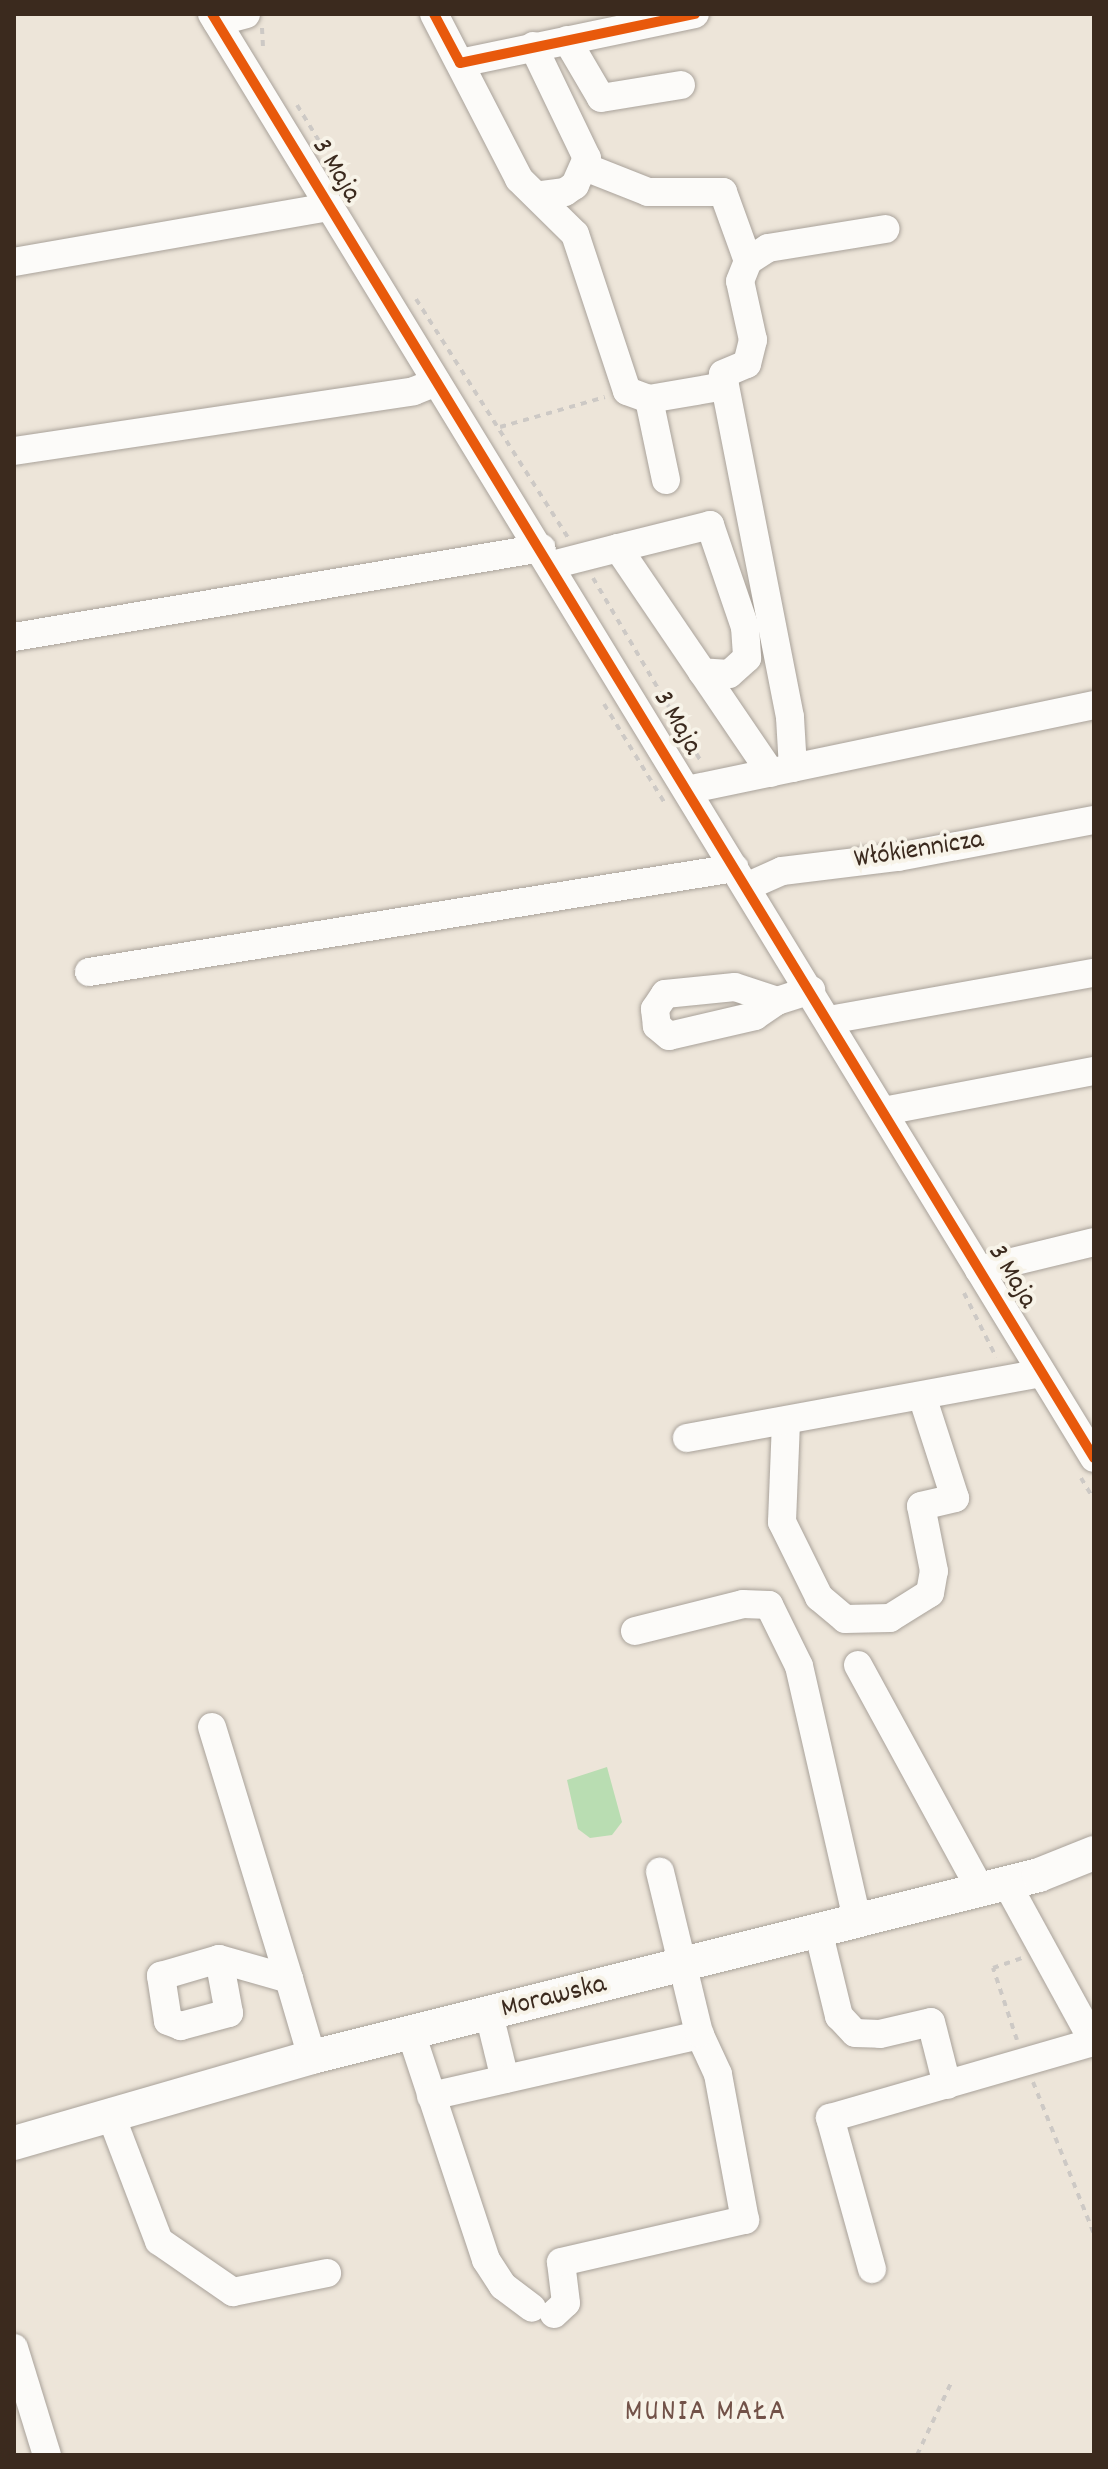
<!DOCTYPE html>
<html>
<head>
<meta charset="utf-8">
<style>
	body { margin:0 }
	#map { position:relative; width:1108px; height:2469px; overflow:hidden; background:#ede5d9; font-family:Dekko,sans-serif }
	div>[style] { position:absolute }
	.green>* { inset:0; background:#b9ddb2 }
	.path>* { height:4px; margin-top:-2px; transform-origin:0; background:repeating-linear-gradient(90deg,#cdc9c5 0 6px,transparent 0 12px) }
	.roads { filter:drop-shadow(0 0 2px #a9a29a) drop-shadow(0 0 2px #a9a29a) }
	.minor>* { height:28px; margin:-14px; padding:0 14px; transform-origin:14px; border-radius:14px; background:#fcfbf9 }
	.major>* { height:34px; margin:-17px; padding:0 17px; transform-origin:17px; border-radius:17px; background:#fcfbf9 }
	.cycleway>* { height:10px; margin:-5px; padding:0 5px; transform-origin:5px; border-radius:5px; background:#e8590c }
	span { translate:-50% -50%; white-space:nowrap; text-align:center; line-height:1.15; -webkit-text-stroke:8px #f7f3e8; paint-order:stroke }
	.street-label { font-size:28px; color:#3b2a1e }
	.neighbourhood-label { font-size:30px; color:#725248; letter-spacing:2px }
	.frame { position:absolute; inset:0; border:16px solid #3b2a1e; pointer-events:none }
</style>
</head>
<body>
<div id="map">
	<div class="green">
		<div style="clip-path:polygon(607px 1767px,622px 1822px,612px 1835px,590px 1838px,578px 1829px,567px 1780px)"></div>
	</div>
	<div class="path">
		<div style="left:262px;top:28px;width:22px;rotate:87deg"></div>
		<div style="left:297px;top:105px;width:103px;rotate:58.5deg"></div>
		<div style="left:416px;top:299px;width:283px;rotate:57.5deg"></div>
		<div style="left:500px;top:427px;width:109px;rotate:-15.9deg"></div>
		<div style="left:593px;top:578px;width:215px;rotate:59.5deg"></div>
		<div style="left:604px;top:704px;width:115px;rotate:58.5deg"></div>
		<div style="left:964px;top:1293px;width:72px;rotate:63.4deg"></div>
		<div style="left:1081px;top:1478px;width:26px;rotate:59deg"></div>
		<div style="left:1017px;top:2040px;width:76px;rotate:-108.4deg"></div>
		<div style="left:993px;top:1968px;width:31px;rotate:-19deg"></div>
		<div style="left:1033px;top:2082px;width:164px;rotate:68.1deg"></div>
		<div style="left:917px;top:2455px;width:80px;rotate:-64.7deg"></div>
	</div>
	<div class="roads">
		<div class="minor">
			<div style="left:212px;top:14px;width:1692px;rotate:58.58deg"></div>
			<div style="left:434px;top:14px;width:186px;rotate:62.7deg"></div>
			<div style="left:519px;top:179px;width:78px;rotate:44.5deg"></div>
			<div style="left:575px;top:234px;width:165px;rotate:71.7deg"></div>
			<div style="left:627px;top:391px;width:23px;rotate:20deg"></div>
			<div style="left:217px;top:22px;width:30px;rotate:-15deg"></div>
			<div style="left:567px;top:40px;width:67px;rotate:59.6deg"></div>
			<div style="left:601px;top:98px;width:81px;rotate:-9.2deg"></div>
			<div style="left:533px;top:46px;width:124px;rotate:64.3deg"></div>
			<div style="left:587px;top:158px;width:30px;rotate:114deg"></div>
			<div style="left:575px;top:185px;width:12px;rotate:145deg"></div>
			<div style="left:565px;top:192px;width:25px;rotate:173deg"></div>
			<div style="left:460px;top:63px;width:240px;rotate:-11.8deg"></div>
			<div style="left:585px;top:167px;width:68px;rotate:21.6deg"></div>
			<div style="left:648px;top:192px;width:75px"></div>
			<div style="left:723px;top:192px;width:73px;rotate:70.1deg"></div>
			<div style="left:14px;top:262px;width:320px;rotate:-9.9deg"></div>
			<div style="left:14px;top:451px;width:404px;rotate:-8.5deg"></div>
			<div style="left:414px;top:391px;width:24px;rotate:-22deg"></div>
			<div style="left:666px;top:480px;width:83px;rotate:-101.9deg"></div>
			<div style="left:649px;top:399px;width:77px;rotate:-9.7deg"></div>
			<div style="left:618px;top:548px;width:95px;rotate:-14deg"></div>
			<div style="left:710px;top:525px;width:108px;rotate:71.1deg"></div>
			<div style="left:745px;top:627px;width:31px;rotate:86deg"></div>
			<div style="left:747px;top:658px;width:24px;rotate:138deg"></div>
			<div style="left:729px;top:674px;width:27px;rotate:-176deg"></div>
			<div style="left:552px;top:565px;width:68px;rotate:-14.4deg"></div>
			<div style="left:618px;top:548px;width:272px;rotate:55.8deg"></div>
			<div style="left:14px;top:637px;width:535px;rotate:-9.57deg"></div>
			<div style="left:793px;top:768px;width:51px;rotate:-93.4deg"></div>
			<div style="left:790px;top:717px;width:349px;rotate:-101.1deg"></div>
			<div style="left:723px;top:374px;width:26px;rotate:-23deg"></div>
			<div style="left:747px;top:364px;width:25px;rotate:-76deg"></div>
			<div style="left:753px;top:340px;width:60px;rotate:-102.4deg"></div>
			<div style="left:740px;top:281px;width:22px;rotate:-68deg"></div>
			<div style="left:748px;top:261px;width:24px;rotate:-33deg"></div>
			<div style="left:768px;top:248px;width:119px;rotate:-9.2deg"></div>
			<div style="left:687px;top:790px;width:416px;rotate:-11.8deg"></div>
			<div style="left:746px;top:887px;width:39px;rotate:-24deg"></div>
			<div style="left:782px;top:871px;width:117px;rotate:-6.9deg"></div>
			<div style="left:898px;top:857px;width:199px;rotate:-10.7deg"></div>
			<div style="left:89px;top:972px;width:654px;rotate:-9.15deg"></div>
			<div style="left:777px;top:1001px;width:27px;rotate:146deg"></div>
			<div style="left:755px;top:1016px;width:88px;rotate:166.9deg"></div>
			<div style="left:669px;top:1036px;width:16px;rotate:-140deg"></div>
			<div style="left:657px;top:1026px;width:17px;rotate:-97deg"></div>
			<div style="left:655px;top:1009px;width:18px;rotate:-56deg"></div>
			<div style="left:665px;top:994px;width:70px;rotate:-5.7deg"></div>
			<div style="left:735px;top:987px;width:44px;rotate:18.4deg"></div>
			<div style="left:777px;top:1001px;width:36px;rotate:-18deg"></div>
			<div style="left:829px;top:1020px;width:269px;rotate:-10.1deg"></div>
			<div style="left:884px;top:1111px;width:214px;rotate:-10.8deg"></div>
			<div style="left:979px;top:1270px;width:118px;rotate:-13.7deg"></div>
			<div style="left:786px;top:1422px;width:100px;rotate:92.3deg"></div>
			<div style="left:782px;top:1522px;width:84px;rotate:63.7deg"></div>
			<div style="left:819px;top:1597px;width:34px;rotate:40deg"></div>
			<div style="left:845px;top:1619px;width:45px;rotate:-1.3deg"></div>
			<div style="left:890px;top:1618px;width:47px;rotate:-32deg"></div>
			<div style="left:930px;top:1593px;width:22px;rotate:-80deg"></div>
			<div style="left:934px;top:1571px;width:66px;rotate:-101.3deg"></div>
			<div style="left:921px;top:1506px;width:35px;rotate:-13deg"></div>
			<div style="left:955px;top:1498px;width:107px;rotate:-107.9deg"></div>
			<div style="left:687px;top:1438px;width:359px;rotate:-10.4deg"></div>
			<div style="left:635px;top:1631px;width:111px;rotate:-14deg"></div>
			<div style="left:743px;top:1604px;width:26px;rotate:2deg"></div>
			<div style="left:769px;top:1605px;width:68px;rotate:63.8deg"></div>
			<div style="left:799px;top:1666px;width:261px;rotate:77.1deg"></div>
			<div style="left:858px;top:1665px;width:255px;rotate:61.4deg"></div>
			<div style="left:212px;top:1727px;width:264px;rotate:73deg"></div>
			<div style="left:1006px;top:1882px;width:183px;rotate:61.3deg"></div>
			<div style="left:818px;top:1930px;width:89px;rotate:76.3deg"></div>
			<div style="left:839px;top:2016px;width:23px;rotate:47deg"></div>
			<div style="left:855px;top:2033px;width:25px;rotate:2deg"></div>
			<div style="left:880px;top:2034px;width:52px;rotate:-13.2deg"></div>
			<div style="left:931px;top:2022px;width:65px;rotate:75.7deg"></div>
			<div style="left:219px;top:1959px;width:55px;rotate:79.5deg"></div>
			<div style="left:229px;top:2013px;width:50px;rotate:164.8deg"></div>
			<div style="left:181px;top:2026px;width:14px;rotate:-159deg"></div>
			<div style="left:168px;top:2021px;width:46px;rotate:-98.8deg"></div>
			<div style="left:161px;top:1976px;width:60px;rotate:-16.3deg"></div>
			<div style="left:219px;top:1959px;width:73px;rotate:15.9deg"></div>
			<div style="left:289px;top:1979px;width:81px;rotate:73.6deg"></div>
			<div style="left:489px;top:2014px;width:67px;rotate:76.2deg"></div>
			<div style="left:411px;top:2033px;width:239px;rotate:71.7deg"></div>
			<div style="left:486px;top:2260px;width:31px;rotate:57deg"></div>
			<div style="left:503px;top:2286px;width:36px;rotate:37deg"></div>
			<div style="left:431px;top:2096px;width:276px;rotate:-12.8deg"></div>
			<div style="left:110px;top:2113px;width:137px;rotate:69.1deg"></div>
			<div style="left:159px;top:2241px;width:90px;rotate:34.6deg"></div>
			<div style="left:233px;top:2292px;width:96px;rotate:-11.4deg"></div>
			<div style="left:872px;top:2269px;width:157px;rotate:-105.5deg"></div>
			<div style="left:830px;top:2118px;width:275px;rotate:-16.1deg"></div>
			<div style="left:554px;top:2314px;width:16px;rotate:-43deg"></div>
			<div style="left:566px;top:2303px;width:41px;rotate:-97deg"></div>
			<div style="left:561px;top:2262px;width:189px;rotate:-12.9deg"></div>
			<div style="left:745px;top:2220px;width:148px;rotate:-100.5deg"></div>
			<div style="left:718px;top:2074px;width:45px;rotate:-114.9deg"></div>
			<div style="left:699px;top:2033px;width:166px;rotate:-103.6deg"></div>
			<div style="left:14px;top:2348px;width:112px;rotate:72.9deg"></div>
		</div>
		<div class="major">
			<div style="left:14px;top:2143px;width:310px;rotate:-16.1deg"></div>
			<div style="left:312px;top:2057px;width:749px;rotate:-14.05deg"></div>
			<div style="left:1039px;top:1875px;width:59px;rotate:-21.8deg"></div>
		</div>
	</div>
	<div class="cycleway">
		<div style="left:212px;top:14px;width:1692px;rotate:58.58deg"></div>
		<div style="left:434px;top:14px;width:55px;rotate:62deg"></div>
		<div style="left:460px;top:63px;width:240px;rotate:-11.8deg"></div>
	</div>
	<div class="street-label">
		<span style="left:335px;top:171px;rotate:59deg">3 Maja</span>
		<span style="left:676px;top:723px;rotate:60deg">3 Maja</span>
		<span style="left:919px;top:851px;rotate:-9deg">Włókiennicza</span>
		<span style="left:1011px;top:1277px;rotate:59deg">3 Maja</span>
		<span style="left:554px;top:1998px;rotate:-14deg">Morawska</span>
	</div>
	<div class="neighbourhood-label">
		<span style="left:706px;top:2414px">MUNIA MAŁA</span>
	</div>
	<div class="frame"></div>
</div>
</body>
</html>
